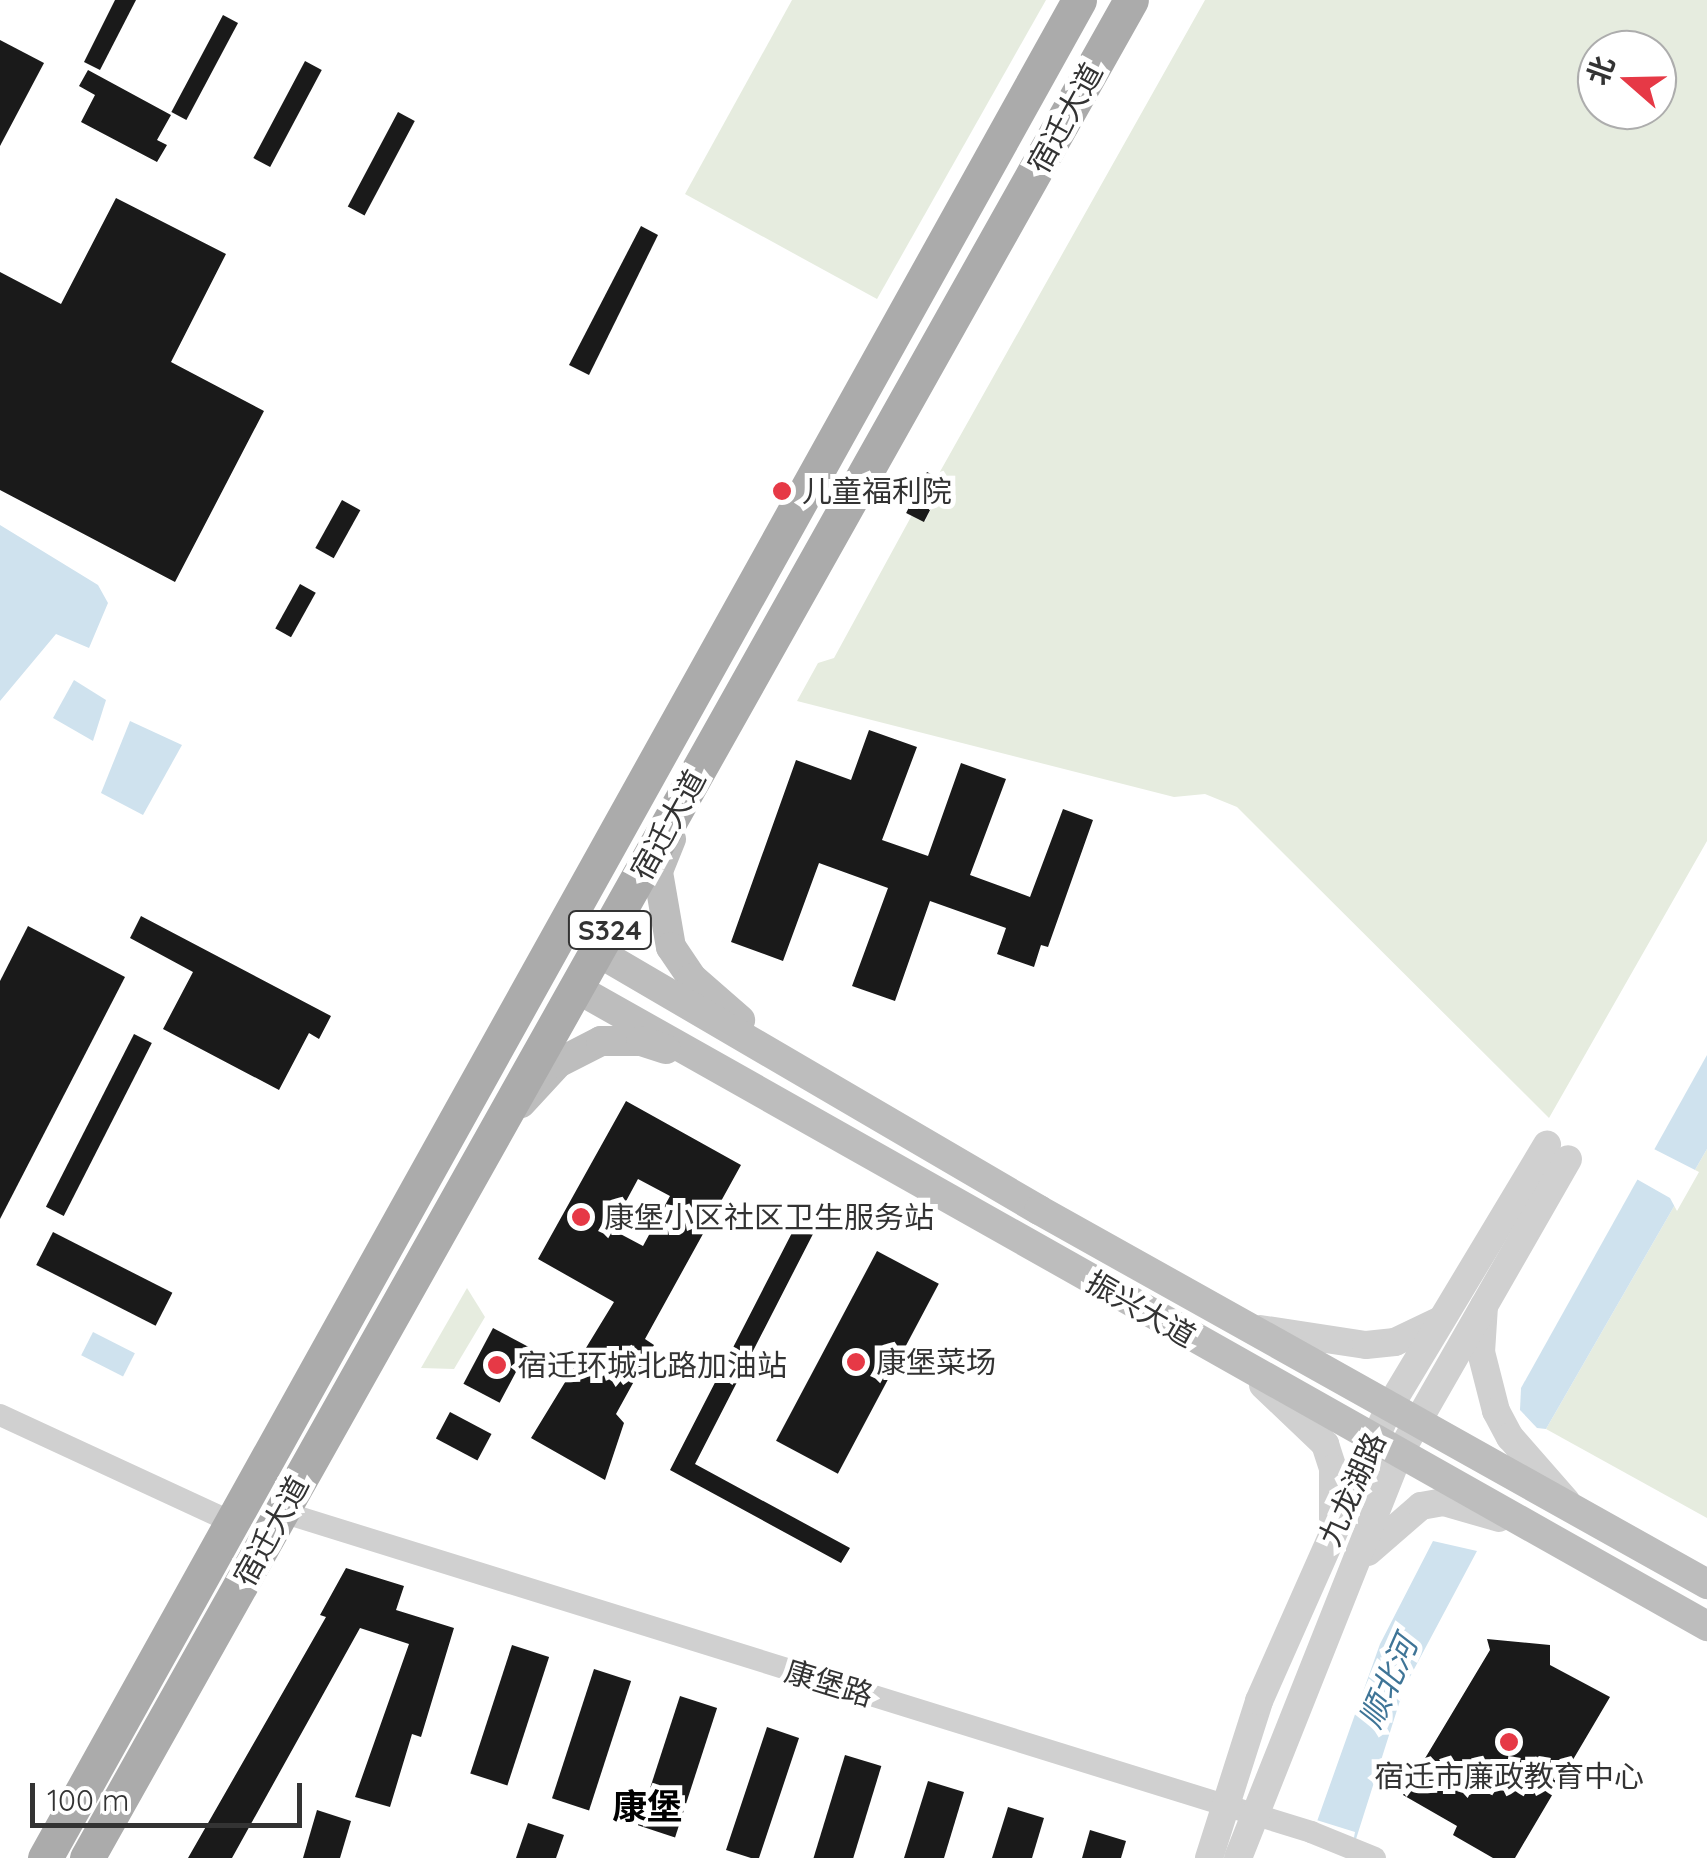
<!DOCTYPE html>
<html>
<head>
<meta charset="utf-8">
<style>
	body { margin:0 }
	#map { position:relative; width:1707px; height:1858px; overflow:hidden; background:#fff; font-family:Quicksand,"Noto Sans SC",sans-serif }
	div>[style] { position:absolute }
	.green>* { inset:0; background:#e6ecdf }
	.water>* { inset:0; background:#cfe2ee; transform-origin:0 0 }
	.pier>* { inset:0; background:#fff }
	.building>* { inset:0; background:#1a1a1a; transform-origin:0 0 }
	.minor>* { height:22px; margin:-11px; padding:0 11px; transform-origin:11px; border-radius:11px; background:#d0d0d0 }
	.tertiary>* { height:28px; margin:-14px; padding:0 14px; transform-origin:14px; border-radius:14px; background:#d0d0d0 }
	.secondary>* { height:30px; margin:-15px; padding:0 15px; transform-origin:15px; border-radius:15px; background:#bdbdbd }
	.primary>* { height:35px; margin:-17.5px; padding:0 17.5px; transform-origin:17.5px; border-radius:17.5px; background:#ababab }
	.dots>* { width:28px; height:28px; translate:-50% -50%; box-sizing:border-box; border:5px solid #fff; border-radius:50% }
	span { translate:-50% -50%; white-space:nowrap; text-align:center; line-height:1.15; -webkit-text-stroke:10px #fff; paint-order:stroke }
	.shield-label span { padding:2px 8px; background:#fff; border:2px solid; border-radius:8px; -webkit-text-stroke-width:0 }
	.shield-label { font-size:28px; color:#333; font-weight:700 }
	.street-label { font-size:30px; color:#333 }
	.poi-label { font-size:30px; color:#333 }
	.left { translate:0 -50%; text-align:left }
	.water-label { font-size:32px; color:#3f7597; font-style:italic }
	.quarter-label { font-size:35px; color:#000; font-weight:700 }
	.north { position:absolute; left:1577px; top:30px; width:100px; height:100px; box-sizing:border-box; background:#fff; border:2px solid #adadad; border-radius:50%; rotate:290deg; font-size:28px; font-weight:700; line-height:40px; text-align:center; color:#333 }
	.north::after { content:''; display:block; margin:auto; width:35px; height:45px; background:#e63946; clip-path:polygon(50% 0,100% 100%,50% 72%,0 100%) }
	.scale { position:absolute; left:30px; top:1783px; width:272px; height:45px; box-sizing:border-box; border:5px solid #333; border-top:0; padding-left:12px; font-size:30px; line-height:35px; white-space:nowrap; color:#333; -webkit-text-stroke:8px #fff; paint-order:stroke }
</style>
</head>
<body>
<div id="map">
	<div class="green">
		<div style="clip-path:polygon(792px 0,1046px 0,877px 299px,685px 194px)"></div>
		<div style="clip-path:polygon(evenodd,1205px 0,1707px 0,1707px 841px,1549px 1118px,1237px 807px,1205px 794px,1174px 797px,797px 701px,818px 663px,834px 658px,912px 515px,925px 521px,945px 481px,937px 477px,1205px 0,1597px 50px,1657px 50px,1657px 110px,1597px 110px,1597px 50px)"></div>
		<div style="clip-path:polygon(1707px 1149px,1707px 1518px,1546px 1429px)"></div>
		<div style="clip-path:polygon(467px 1288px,485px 1317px,454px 1369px,421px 1368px)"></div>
	</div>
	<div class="water">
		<div style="clip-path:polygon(0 525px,98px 585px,108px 603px,89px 648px,56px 634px,0 701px)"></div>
		<div style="clip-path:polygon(74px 680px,106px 700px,93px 741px,53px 718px)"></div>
		<div style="clip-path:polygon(130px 721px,182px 745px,143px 815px,101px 793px)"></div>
		<div style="clip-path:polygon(1707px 1055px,1707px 1149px,1546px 1429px,1537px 1428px,1520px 1410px,1521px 1388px)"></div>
		<div style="left:93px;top:1332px;width:47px;height:26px;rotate:27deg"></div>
		<div style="clip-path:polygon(1433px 1541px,1477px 1551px,1404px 1688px,1350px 1858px,1304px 1858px,1380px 1644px)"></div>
	</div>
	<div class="pier">
		<div style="clip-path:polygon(1650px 1147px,1699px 1172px,1677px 1211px,1670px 1198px,1633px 1177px)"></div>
		<div style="clip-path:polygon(1310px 1818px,1355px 1832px,1350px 1858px,1299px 1858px)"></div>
	</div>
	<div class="building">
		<div style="clip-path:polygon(115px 0,136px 0,100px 70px,84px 62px)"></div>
		<div style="left:223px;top:15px;width:17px;height:110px;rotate:28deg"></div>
		<div style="clip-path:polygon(0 40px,44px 63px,0 146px)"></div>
		<div style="left:305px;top:61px;width:19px;height:110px;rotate:28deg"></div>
		<div style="clip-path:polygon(88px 70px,171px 115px,157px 140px,167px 145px,157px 162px,81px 122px,95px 95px,79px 86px)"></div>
		<div style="left:398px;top:112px;width:19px;height:107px;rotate:28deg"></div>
		<div style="clip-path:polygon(116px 198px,226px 254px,171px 362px,264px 411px,175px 582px,0 490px,0 272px,61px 304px)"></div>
		<div style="clip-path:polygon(641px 226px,658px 235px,589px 375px,569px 365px)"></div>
		<div style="left:927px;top:472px;width:20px;height:46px;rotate:27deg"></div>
		<div style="left:342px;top:500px;width:21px;height:55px;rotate:29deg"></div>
		<div style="left:300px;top:584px;width:18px;height:51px;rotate:29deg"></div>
		<div style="clip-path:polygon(869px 730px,917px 747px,882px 840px,928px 856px,961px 763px,1006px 779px,970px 875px,1030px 897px,1063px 809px,1093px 820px,1048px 947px,1041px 945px,1034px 967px,997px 954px,1006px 928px,930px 901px,895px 1001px,852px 986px,888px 888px,819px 863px,783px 961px,731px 942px,796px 760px,851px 780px)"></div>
		<div style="clip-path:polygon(141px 916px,331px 1016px,319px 1039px,309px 1033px,279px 1090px,163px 1029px,193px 972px,130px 938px)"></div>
		<div style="clip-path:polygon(28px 926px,125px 977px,0 1219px,0 981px)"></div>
		<div style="left:134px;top:1034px;width:20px;height:194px;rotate:27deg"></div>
		<div style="clip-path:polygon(evenodd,626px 1101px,741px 1165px,645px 1339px,654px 1345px,616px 1414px,624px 1423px,605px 1480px,531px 1438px,614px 1302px,538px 1259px,626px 1101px,638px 1179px,670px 1196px,643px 1246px,611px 1229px,638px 1179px)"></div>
		<div style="clip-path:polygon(796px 1225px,813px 1234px,695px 1464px,850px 1548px,841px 1563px,670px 1470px)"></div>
		<div style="left:53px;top:1232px;width:134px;height:37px;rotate:27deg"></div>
		<div style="left:877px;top:1251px;width:70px;height:215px;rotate:28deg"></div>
		<div style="left:493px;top:1328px;width:41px;height:63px;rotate:28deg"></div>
		<div style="left:450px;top:1412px;width:47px;height:30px;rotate:28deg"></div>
		<div style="clip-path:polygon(346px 1568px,404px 1586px,396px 1610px,454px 1628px,421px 1737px,412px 1734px,390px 1807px,355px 1797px,409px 1644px,360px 1628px,232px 1858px,188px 1858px,326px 1617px,320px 1615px)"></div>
		<div style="clip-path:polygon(1487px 1639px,1550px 1645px,1550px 1665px,1610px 1697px,1515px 1858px,1493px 1858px,1453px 1835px,1457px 1826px,1403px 1795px,1490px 1650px)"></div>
		<div style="left:512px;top:1645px;width:39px;height:135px;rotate:18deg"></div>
		<div style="left:594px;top:1669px;width:39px;height:136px;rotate:18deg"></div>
		<div style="left:680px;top:1696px;width:39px;height:136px;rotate:18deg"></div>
		<div style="clip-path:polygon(767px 1727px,799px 1738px,759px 1858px,751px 1858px,726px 1850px)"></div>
		<div style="left:845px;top:1755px;width:38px;height:108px;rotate:17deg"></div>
		<div style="clip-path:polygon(928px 1781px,964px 1792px,944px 1858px,904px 1858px)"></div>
		<div style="clip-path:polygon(1008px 1807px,1044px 1818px,1032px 1858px,992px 1858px)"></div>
		<div style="clip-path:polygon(317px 1810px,351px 1821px,340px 1858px,303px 1858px)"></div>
		<div style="clip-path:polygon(528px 1823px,564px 1835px,556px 1858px,516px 1858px)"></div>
		<div style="clip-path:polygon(1090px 1830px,1126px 1841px,1121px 1858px,1082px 1858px)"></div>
	</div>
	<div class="minor">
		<div style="left:0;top:1415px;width:255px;rotate:24.8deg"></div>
		<div style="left:282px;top:1512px;width:1078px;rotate:17.27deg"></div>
		<div style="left:1311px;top:1832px;width:69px;rotate:22.1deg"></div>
	</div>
	<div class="tertiary">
		<div style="left:1484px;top:1306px;width:46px;rotate:93.7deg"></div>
		<div style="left:1481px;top:1352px;width:61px;rotate:75.7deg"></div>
		<div style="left:1496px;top:1411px;width:30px;rotate:62deg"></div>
		<div style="left:1510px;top:1437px;width:85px;rotate:48.8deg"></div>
		<div style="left:1260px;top:1329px;width:107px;rotate:8.6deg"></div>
		<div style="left:1366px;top:1345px;width:29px;rotate:-6deg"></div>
		<div style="left:1395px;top:1342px;width:51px;rotate:-25.6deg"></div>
		<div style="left:1263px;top:1385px;width:86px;rotate:43.6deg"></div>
		<div style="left:1325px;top:1444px;width:25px;rotate:72deg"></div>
		<div style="left:1333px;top:1468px;width:51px;rotate:90deg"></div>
		<div style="left:1368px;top:1552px;width:70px;rotate:-41deg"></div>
		<div style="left:1421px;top:1506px;width:23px;rotate:-10deg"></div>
		<div style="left:1444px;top:1502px;width:57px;rotate:16.2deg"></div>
		<div style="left:1209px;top:1858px;width:165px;rotate:-72.3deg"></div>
		<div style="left:1259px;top:1701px;width:323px;rotate:-66.1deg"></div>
		<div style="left:1390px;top:1406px;width:305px;rotate:-59deg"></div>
		<div style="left:1238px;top:1858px;width:433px;rotate:-68.3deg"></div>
		<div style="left:1398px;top:1456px;width:342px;rotate:-60.2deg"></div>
	</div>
	<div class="secondary">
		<div style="left:671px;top:839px;width:35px;rotate:112deg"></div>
		<div style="left:658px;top:872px;width:76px;rotate:80.2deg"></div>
		<div style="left:671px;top:947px;width:37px;rotate:56deg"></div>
		<div style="left:692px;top:978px;width:64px;rotate:41.2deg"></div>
		<div style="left:598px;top:952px;width:511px;rotate:30.33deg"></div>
		<div style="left:1039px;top:1210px;width:766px;rotate:29.24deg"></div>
		<div style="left:576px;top:988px;width:1299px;rotate:29.43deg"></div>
		<div style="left:521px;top:1103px;width:54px;rotate:-47.2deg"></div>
		<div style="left:558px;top:1063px;width:48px;rotate:-27.1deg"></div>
		<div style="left:601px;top:1041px;width:40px"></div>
		<div style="left:641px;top:1041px;width:26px;rotate:18deg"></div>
	</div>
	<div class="primary">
		<div style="left:45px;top:1858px;width:2126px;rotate:-60.9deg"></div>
		<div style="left:87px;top:1858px;width:2131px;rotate:-60.67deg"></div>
	</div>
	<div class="dots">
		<div style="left:782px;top:491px;background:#e63946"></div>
		<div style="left:581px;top:1217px;background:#e63946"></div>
		<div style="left:856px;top:1362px;background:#e63946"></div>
		<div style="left:497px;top:1365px;background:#e63946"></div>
		<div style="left:1509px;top:1742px;background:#e63946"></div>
	</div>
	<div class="shield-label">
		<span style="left:610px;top:930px">S324</span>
	</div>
	<div class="street-label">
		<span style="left:1065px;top:118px;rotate:-61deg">宿迁大道</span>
		<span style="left:668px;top:825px;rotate:-61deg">宿迁大道</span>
		<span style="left:1141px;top:1309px;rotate:30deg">振兴大道</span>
		<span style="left:1352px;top:1489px;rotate:-66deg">九龙湖路</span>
		<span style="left:271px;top:1531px;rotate:-61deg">宿迁大道</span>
		<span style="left:829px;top:1683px;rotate:17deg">康堡路</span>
	</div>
	<div class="poi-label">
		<span class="left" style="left:802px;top:491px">儿童福利院</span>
		<span class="left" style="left:604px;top:1217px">康堡小区社区卫生服务站</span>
		<span class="left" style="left:876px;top:1362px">康堡菜场</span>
		<span class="left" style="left:517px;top:1365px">宿迁环城北路加油站</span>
		<span style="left:1509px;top:1776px">宿迁市廉政教育中心</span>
	</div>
	<div class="water-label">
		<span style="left:1388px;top:1682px;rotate:-66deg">顺北河</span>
	</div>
	<div class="quarter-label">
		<span style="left:647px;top:1806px">康堡</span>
	</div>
	<div class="north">北</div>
	<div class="scale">100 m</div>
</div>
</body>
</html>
